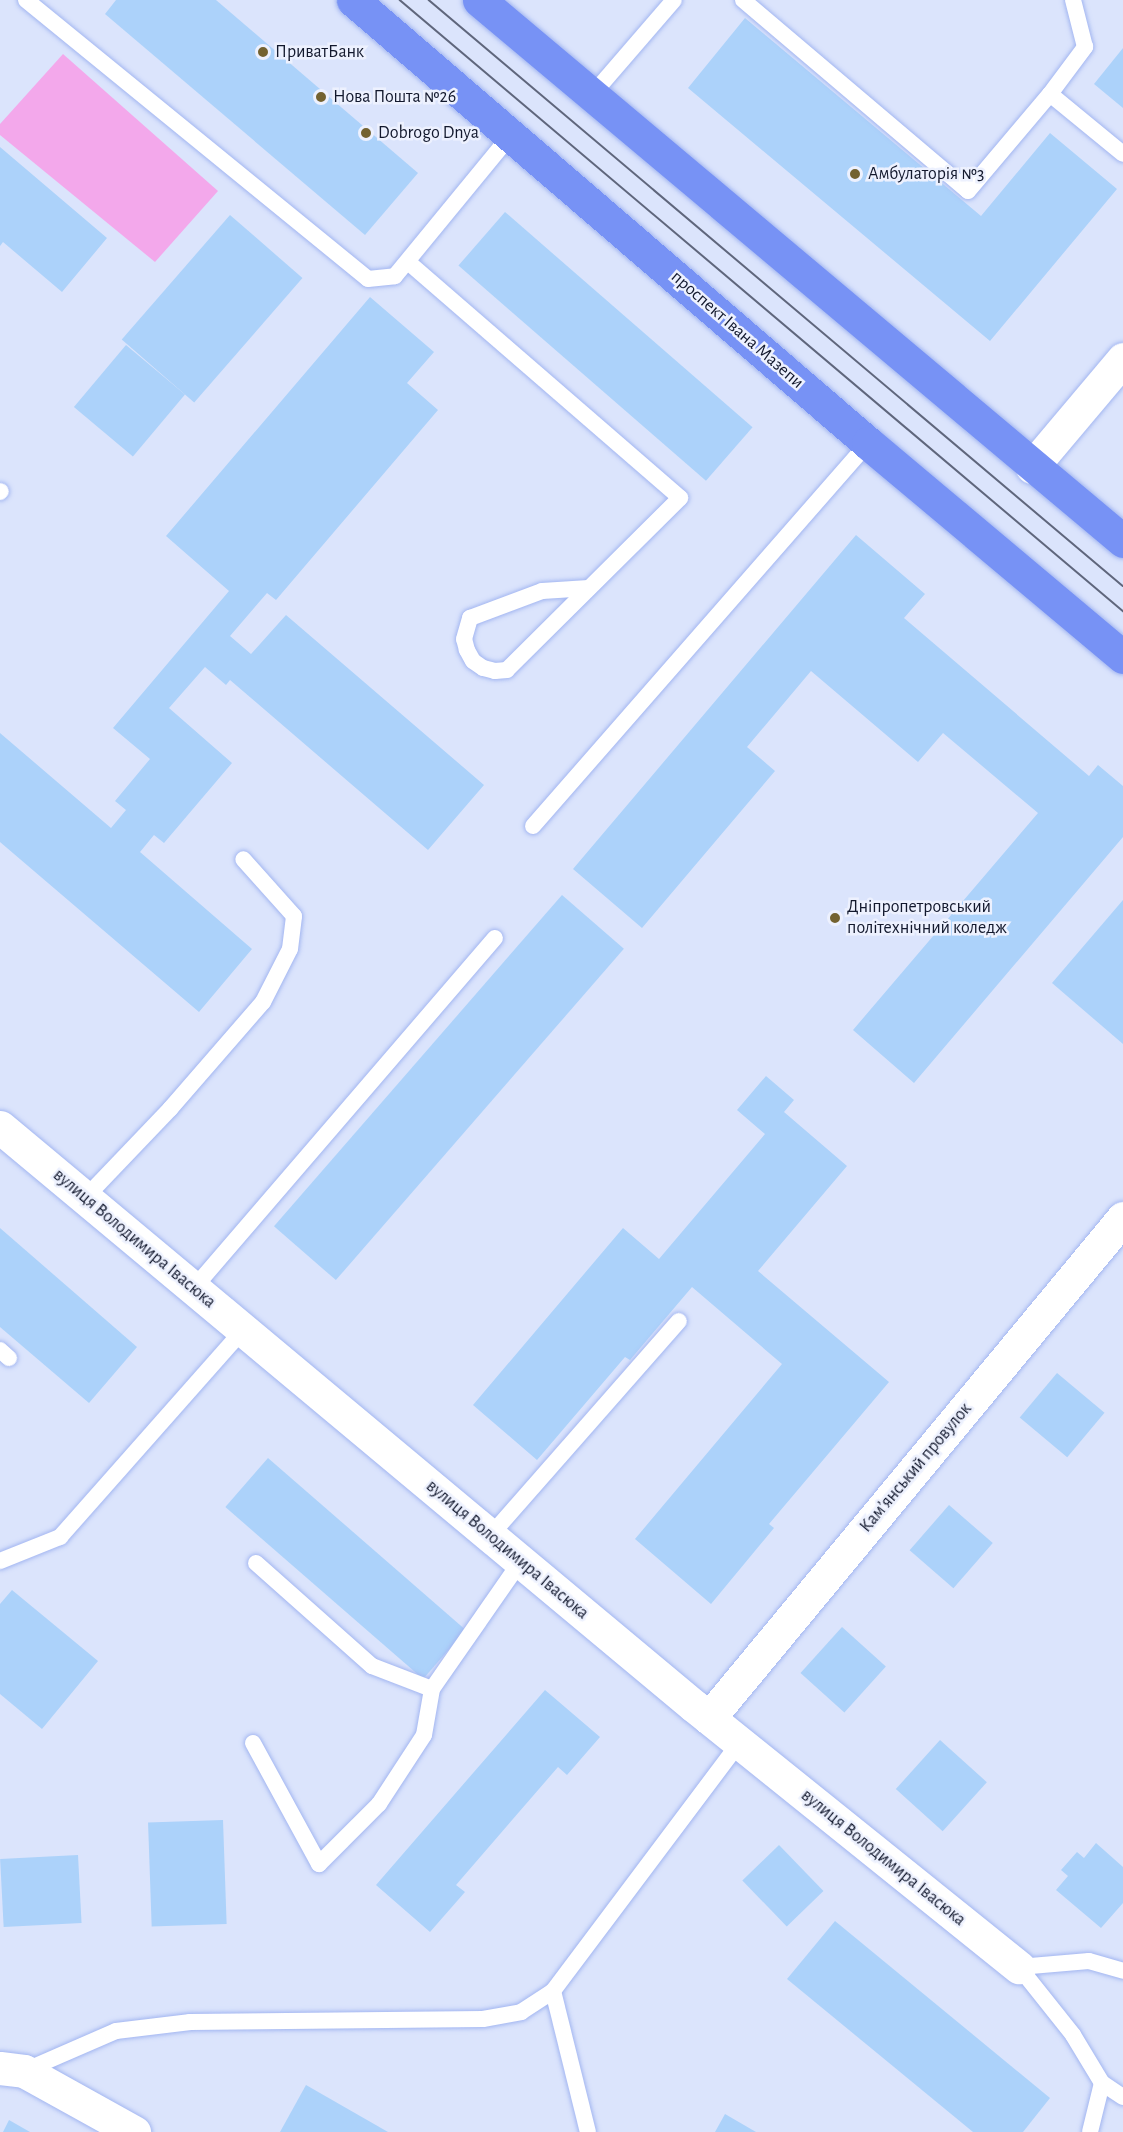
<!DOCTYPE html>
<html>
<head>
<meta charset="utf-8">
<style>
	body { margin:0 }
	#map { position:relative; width:1123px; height:2132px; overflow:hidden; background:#dbe4fc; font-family:"Alegreya Sans",sans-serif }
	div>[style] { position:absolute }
	.green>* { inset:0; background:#f3a8eb }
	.building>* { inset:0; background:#acd2fa; transform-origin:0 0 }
	.roads { filter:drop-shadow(0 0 2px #a3b6f1) drop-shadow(0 0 2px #a3b6f1) }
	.lane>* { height:16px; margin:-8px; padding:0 8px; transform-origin:8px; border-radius:8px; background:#fff }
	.street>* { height:33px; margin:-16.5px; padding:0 16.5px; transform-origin:16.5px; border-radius:16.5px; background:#fff }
	.highway>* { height:33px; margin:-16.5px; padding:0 16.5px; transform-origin:16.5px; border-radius:16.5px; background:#7792f5 }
	.tram>* { height:1.5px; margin:-0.75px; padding:0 0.75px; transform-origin:0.75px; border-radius:0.75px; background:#5f667c }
	.dots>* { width:16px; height:16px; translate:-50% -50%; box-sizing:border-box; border:3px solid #edf1fe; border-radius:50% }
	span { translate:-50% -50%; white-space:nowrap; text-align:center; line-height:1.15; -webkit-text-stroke:5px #edf1fe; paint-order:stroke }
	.poi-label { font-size:18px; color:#12182d }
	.left { translate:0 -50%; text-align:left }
	.street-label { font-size:18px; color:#12182d }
</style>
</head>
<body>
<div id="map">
	<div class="green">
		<div style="clip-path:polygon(63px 54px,218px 191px,155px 262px,0 135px,0 124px)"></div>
	</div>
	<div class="building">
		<div style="clip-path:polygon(116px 0,216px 0,418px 173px,365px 235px,105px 14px)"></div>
		<div style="clip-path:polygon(745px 18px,981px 216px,1050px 133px,1117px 189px,990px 341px,688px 88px)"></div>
		<div style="clip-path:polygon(1123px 48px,1123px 108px,1094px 84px)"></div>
		<div style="clip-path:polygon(0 147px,107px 238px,62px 292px,3px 242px,0 246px)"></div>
		<div style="left:505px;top:212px;width:328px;height:71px;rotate:41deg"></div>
		<div style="left:230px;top:215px;width:96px;height:165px;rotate:41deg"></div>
		<div style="clip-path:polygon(370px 297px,434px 352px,407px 383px,438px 410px,276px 600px,267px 593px,230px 636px,251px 654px,286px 615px,484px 785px,428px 850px,230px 680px,226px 685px,205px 667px,169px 708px,232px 763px,164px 843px,154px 835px,140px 852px,252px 949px,199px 1012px,0 842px,0 733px,111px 828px,126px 810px,115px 801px,150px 759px,113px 728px,229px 591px,166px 536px)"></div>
		<div style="left:126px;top:345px;width:77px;height:81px;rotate:40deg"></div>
		<div style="clip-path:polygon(856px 535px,925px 594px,904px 618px,1089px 776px,1098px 765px,1123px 786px,1123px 837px,914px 1083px,853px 1030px,1038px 813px,943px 733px,918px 762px,811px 671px,747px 747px,775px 771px,642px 928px,573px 869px)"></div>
		<div style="left:562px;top:895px;width:82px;height:439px;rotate:41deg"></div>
		<div style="clip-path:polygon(1123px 900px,1123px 1044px,1052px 983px)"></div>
		<div style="clip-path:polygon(766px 1076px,794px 1100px,784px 1112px,847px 1166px,758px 1271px,889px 1382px,769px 1524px,774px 1528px,711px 1604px,635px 1539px,782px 1364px,692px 1287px,630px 1360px,625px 1357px,537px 1460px,473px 1405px,623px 1228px,659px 1259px,765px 1134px,737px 1110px)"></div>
		<div style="clip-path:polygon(0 1228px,137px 1347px,89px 1403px,0 1327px)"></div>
		<div style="left:1057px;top:1373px;width:62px;height:58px;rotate:40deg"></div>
		<div style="left:268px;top:1458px;width:262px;height:65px;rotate:41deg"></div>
		<div style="left:949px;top:1505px;width:58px;height:60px;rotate:41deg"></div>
		<div style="clip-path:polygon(12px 1590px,98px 1661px,42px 1729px,0 1694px,0 1604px)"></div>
		<div style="left:842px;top:1627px;width:59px;height:62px;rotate:42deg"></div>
		<div style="clip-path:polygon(545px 1690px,600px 1737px,567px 1775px,558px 1767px,456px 1885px,465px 1892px,430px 1932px,376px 1885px)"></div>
		<div style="left:940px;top:1740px;width:63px;height:66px;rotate:42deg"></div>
		<div style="left:223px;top:1820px;width:104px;height:75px;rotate:88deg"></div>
		<div style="clip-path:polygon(1096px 1843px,1123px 1867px,1123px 1903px,1101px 1928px,1056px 1890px,1068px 1876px,1061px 1870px,1077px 1852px,1084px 1858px)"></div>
		<div style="left:779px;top:1845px;width:64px;height:51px;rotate:46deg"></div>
		<div style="left:78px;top:1855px;width:68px;height:78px;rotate:87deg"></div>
		<div style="clip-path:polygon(835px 1921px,1050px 2098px,1023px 2132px,973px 2132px,787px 1979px)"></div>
		<div style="clip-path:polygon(306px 2085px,388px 2132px,280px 2132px)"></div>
		<div style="clip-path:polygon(725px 2114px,756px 2132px,715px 2132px)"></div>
		<div style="clip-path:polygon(9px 2120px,30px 2132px,3px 2132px)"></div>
	</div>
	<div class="roads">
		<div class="lane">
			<div style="left:26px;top:0;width:441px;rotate:39.2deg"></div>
			<div style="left:368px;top:279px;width:27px;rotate:-6deg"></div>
			<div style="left:395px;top:276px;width:183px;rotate:-50.6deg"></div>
			<div style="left:743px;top:0;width:295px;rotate:40.3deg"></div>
			<div style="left:968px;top:191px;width:127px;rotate:-49.8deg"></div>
			<div style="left:1050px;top:94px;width:94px;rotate:39.4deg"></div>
			<div style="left:1050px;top:94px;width:59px;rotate:-53.3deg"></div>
			<div style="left:1085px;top:47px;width:49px;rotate:-104.3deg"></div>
			<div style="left:592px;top:95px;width:125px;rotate:-49.2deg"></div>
			<div style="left:408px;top:262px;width:360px;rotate:40.9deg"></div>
			<div style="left:680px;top:498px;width:244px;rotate:135.2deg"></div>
			<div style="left:507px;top:670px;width:12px;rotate:175deg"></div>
			<div style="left:495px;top:671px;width:12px;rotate:-166deg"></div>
			<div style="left:483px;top:668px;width:12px;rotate:-145deg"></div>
			<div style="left:473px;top:661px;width:13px;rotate:-119deg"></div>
			<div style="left:467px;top:650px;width:11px;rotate:-105deg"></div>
			<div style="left:464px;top:639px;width:22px;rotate:-74deg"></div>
			<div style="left:470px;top:618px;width:77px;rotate:-20.6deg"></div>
			<div style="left:542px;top:591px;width:47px;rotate:-3.7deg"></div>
			<div style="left:0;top:492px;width:1px;rotate:-45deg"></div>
			<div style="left:533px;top:826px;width:509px;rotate:-48.82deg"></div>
			<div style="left:85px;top:1198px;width:123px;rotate:-46.3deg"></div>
			<div style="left:170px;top:1109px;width:142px;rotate:-49deg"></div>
			<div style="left:263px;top:1002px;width:59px;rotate:-63deg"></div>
			<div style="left:290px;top:949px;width:33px;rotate:-83deg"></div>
			<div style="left:294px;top:916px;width:76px;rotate:-131.8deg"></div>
			<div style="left:193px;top:1289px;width:463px;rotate:-49.3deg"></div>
			<div style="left:0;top:1350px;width:12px;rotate:42deg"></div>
			<div style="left:490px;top:1536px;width:286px;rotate:-48.7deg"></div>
			<div style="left:0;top:1561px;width:65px;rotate:-21.8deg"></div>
			<div style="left:60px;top:1537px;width:276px;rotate:-48.5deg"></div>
			<div style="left:256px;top:1563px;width:155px;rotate:41.6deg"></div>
			<div style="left:372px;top:1666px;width:64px;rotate:21deg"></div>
			<div style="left:253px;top:1743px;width:138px;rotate:61.4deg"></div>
			<div style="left:319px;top:1864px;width:85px;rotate:-45deg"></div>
			<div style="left:379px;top:1804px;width:82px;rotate:-56.9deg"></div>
			<div style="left:424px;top:1735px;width:47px;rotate:-80.1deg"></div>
			<div style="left:432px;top:1689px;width:156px;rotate:-55.2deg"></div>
			<div style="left:1019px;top:1967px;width:87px;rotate:51.5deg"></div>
			<div style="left:1073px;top:2035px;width:56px;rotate:58.9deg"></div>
			<div style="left:1102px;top:2083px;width:50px;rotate:103.8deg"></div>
			<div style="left:1019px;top:1967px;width:70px;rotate:-4.9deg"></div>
			<div style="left:1089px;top:1961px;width:35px;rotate:16deg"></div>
			<div style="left:553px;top:1991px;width:145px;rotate:76.1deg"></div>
			<div style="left:24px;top:2071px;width:100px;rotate:-23.5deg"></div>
			<div style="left:116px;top:2031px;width:75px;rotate:-6.9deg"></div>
			<div style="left:190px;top:2022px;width:293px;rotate:-0.6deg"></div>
			<div style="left:483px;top:2019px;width:39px;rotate:-10deg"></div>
			<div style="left:521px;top:2012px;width:38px;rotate:-33deg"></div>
			<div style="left:553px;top:1991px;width:311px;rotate:-53.1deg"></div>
			<div style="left:1102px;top:2083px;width:25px;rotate:34deg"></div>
		</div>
		<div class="street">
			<div style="left:1032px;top:467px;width:141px;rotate:-49.9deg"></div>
			<div style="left:0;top:1127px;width:904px;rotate:39.84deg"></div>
			<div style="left:694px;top:1706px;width:417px;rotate:38.8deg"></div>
			<div style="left:709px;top:1718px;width:649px;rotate:-50.38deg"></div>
			<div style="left:0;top:2068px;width:24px;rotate:7deg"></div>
			<div style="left:24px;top:2071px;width:126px;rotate:29deg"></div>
		</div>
		<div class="highway">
			<div style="left:353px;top:0;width:679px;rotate:40.7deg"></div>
			<div style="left:868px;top:443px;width:333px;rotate:40deg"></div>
			<div style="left:479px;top:0;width:841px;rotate:40.03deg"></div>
		</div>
	</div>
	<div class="tram">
		<div style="left:400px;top:0;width:947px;rotate:40.2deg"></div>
		<div style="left:429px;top:0;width:908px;rotate:40.18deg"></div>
	</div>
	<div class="dots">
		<div style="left:263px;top:52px;background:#736230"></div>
		<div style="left:321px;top:97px;background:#736230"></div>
		<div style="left:366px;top:133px;background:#736230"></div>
		<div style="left:855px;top:174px;background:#736230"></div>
		<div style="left:835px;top:918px;background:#736230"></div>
	</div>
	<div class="poi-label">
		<span class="left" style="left:275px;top:52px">ПриватБанк</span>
		<span class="left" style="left:333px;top:97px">Нова Пошта №26</span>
		<span class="left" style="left:378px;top:133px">Dobrogo Dnya</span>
		<span class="left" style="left:868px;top:174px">Амбулаторія №3</span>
		<span class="left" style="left:847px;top:918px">Дніпропетровський<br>політехнічний коледж</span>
	</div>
	<div class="street-label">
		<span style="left:737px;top:330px;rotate:41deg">проспект Івана Мазепи</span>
		<span style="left:134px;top:1239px;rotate:40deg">вулиця Володимира Івасюка</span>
		<span style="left:916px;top:1468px;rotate:-50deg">Камʼянський провулок</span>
		<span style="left:507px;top:1550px;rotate:40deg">вулиця Володимира Івасюка</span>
		<span style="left:883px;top:1858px;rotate:39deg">вулиця Володимира Івасюка</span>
	</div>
</div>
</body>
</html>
